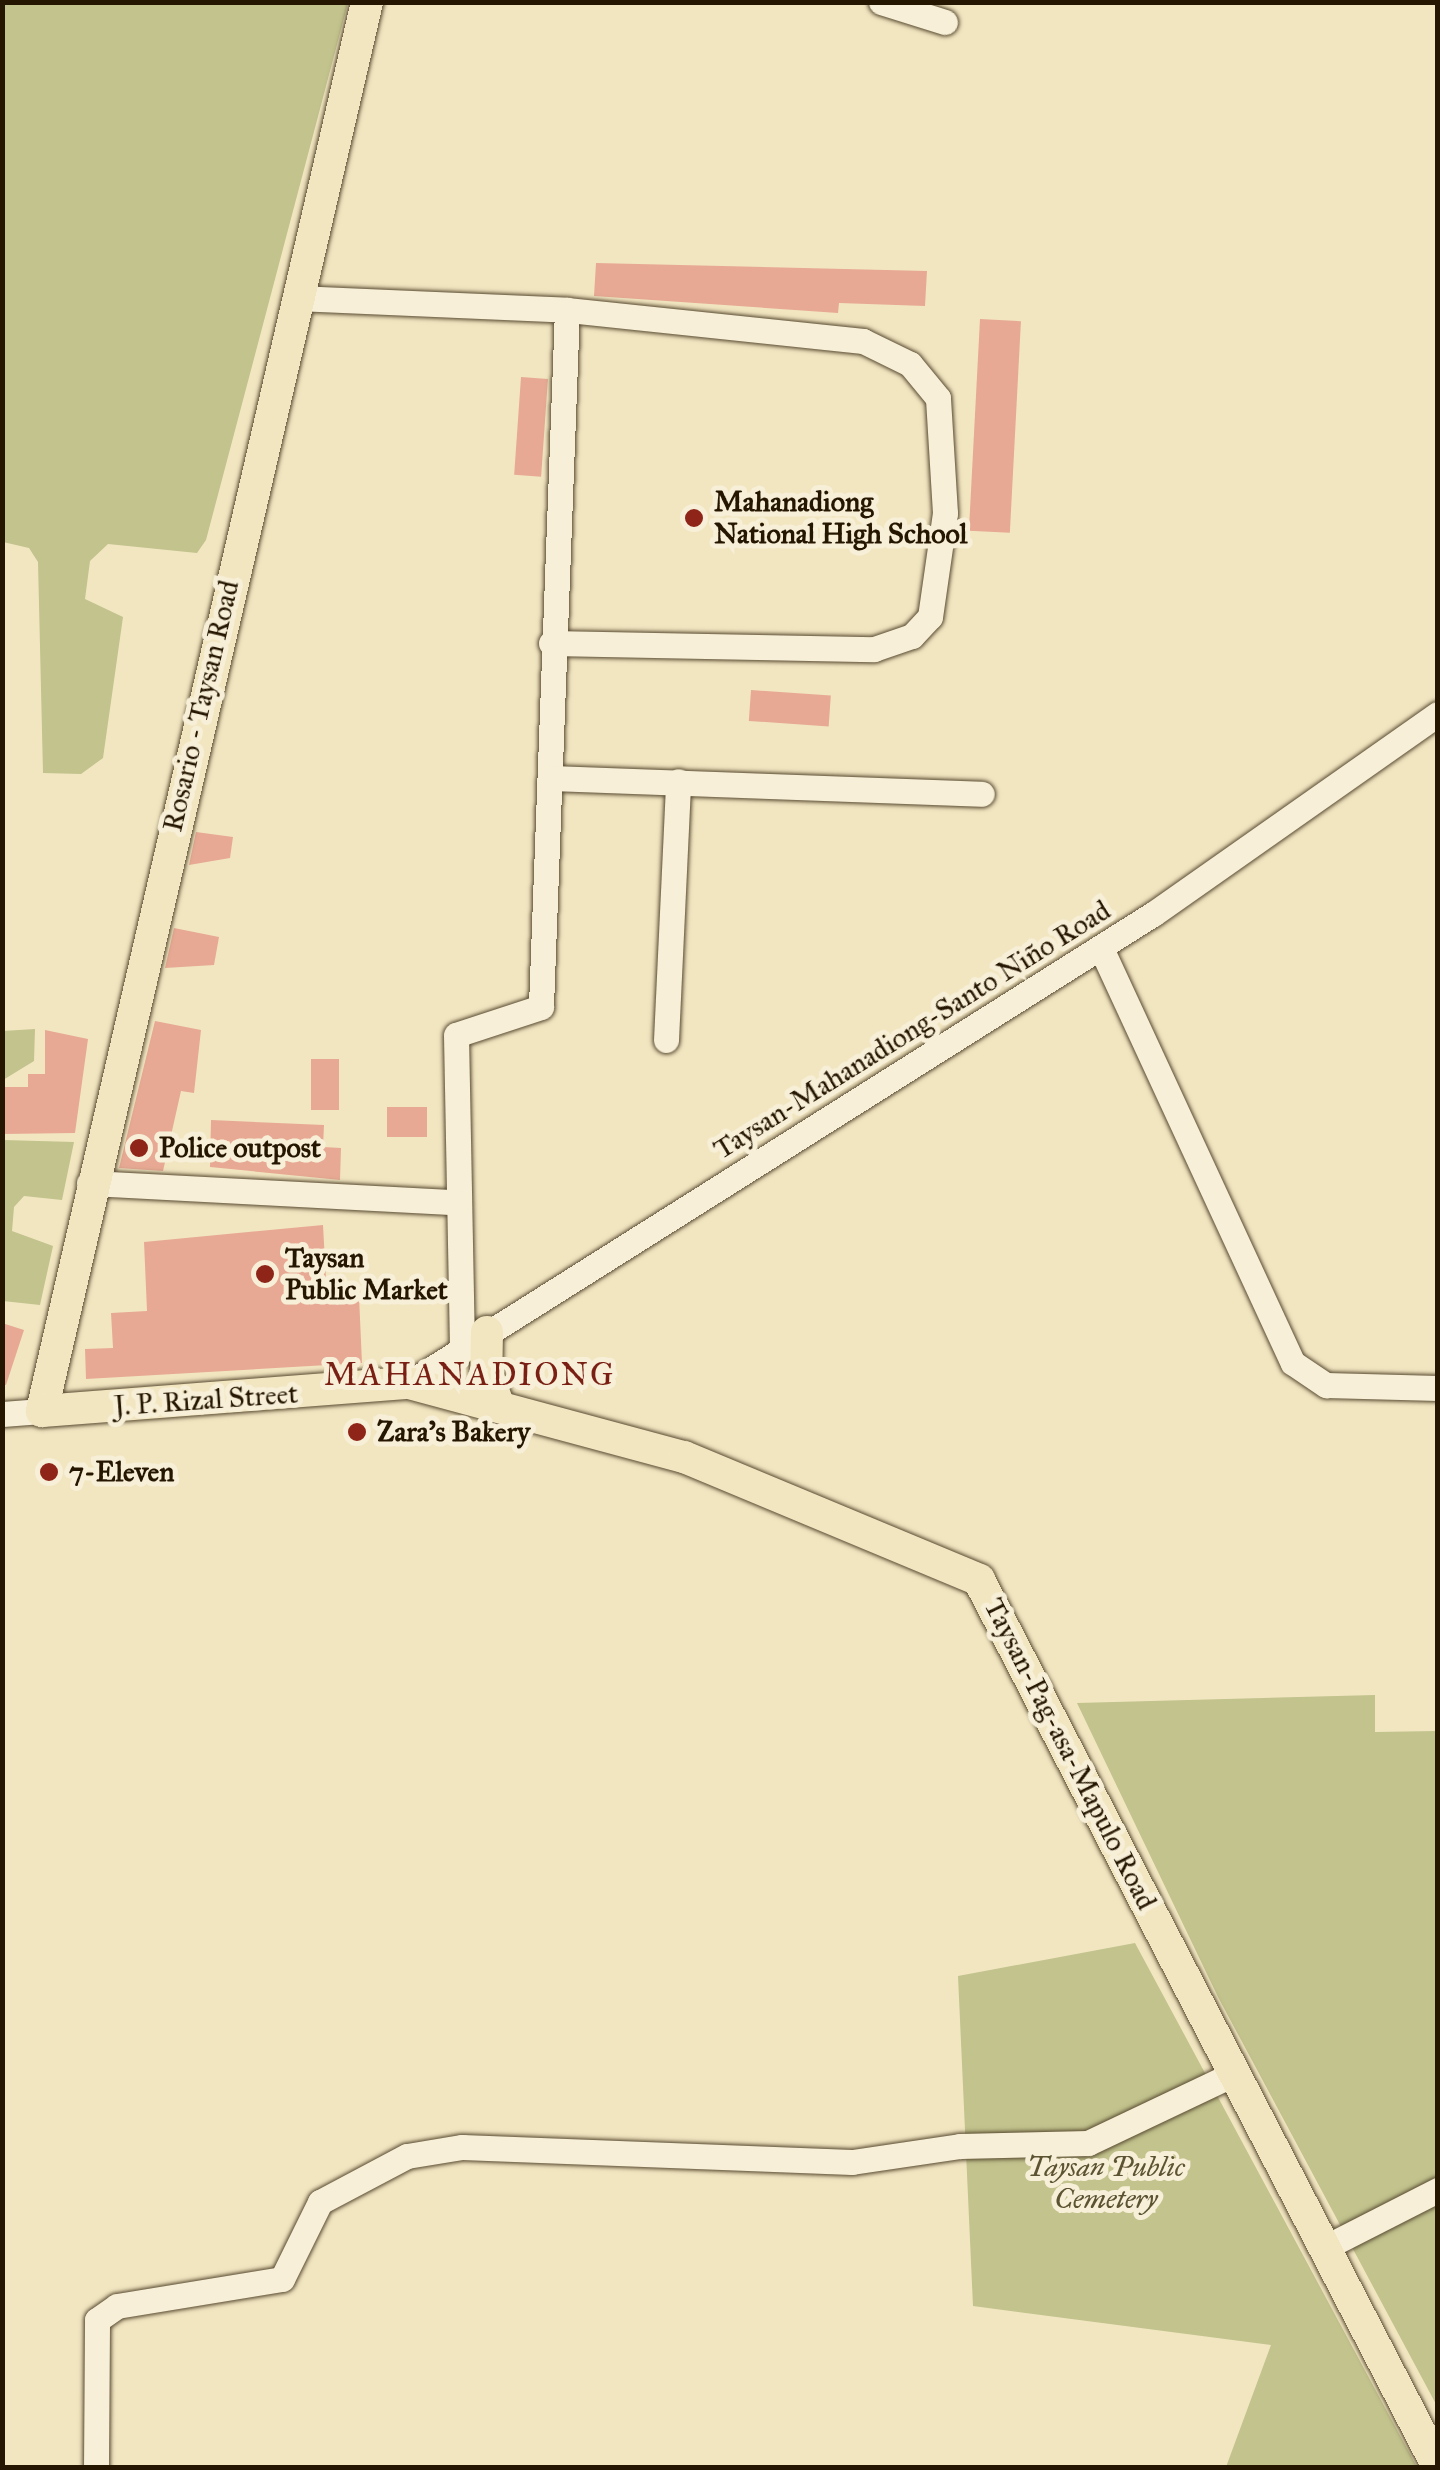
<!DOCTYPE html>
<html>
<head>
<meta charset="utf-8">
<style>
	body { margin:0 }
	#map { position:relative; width:1440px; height:2470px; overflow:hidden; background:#f2e6c1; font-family:"IM FELL Great Primer",serif }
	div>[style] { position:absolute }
	.green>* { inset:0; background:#c2c38d }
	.building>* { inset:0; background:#e7a993; transform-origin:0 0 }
	.roads { filter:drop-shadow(0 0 2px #584a31) drop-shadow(0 0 2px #584a31) }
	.minor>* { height:25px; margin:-12.5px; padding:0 12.5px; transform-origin:12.5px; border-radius:12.5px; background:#f7efd7 }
	.major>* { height:32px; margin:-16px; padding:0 16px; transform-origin:16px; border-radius:16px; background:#f2e6c1 }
	.dots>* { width:28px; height:28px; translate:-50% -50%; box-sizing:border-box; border:5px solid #f7efd7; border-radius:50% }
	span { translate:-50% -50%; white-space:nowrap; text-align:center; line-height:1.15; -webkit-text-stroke:10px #f7efd7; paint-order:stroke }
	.poi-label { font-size:28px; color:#251601; font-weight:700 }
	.left { translate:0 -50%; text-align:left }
	.street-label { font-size:28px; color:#251601 }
	.park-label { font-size:28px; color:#5c5332; font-style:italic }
	.quarter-label { font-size:32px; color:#7a1f14; letter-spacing:2.5px }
	.frame { position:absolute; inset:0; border:5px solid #251601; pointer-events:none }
</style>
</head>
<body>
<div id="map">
	<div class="green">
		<div style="clip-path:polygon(2px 3px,348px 3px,206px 540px,197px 553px,108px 544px,90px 561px,85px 599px,123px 617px,103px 758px,81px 774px,43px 773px,38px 562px,29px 548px,3px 542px)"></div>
		<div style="clip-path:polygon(35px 1029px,34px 1061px,3px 1080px,3px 1031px)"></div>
		<div style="clip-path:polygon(3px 1140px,74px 1142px,62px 1200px,24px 1196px,14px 1207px,12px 1231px,53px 1246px,40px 1305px,3px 1301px)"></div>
		<div style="clip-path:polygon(1375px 1695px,1375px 1732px,1437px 1731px,1437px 2406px,1218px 1997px,1077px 1703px)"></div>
		<div style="clip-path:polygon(1135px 1943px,1417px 2467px,1226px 2467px,1271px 2345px,973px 2306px,958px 1976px)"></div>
	</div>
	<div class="building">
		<div style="clip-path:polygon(596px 263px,927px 271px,925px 306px,839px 303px,838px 313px,594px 296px)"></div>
		<div style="left:980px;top:319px;width:41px;height:212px;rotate:3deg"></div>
		<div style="left:521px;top:377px;width:27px;height:98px;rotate:4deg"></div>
		<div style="left:751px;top:690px;width:80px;height:31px;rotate:4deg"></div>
		<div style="clip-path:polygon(196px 832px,233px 837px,230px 858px,189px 865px)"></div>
		<div style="clip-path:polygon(174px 928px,219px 937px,214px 965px,165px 968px)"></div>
		<div style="clip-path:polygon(155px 1021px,201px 1030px,194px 1093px,181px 1091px,163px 1171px,119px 1168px)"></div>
		<div style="clip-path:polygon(45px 1030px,88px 1039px,75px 1133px,2px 1134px,2px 1087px,28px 1087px,28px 1074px,45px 1074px)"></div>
		<div style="left:311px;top:1059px;width:28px;height:51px"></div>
		<div style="left:387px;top:1107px;width:40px;height:30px"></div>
		<div style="clip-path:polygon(211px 1120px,324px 1125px,323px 1147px,341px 1148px,340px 1180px,210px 1167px)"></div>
		<div style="clip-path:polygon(323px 1225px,327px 1298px,359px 1296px,362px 1363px,86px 1379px,85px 1349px,113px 1348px,111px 1313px,147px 1311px,144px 1242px)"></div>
		<div style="clip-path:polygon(2px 1323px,24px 1330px,6px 1385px,2px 1384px)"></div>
	</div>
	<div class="roads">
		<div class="minor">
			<div style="left:881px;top:2px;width:67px;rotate:17.4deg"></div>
			<div style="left:297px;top:298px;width:270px;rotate:2.5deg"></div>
			<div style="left:567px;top:310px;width:697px;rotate:92.14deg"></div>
			<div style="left:541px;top:1007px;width:89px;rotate:161.8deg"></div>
			<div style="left:456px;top:1035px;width:316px;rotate:88.9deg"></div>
			<div style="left:551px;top:643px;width:323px;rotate:1.1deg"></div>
			<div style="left:874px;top:649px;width:40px;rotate:-18.9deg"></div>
			<div style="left:912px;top:636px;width:26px;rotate:-47deg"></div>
			<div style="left:930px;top:617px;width:105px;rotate:-81.8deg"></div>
			<div style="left:945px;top:513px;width:115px;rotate:-93.5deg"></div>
			<div style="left:938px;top:398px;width:44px;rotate:-129.5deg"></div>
			<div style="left:910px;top:364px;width:52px;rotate:-153.9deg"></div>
			<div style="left:863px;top:341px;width:298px;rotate:-174deg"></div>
			<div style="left:550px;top:778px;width:432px;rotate:2.1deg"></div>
			<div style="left:1101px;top:948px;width:457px;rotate:65.2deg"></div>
			<div style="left:1293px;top:1363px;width:40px;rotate:34deg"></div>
			<div style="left:1326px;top:1385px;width:112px;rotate:1.5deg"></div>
			<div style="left:666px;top:1040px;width:259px;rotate:-87.3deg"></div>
			<div style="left:89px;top:1183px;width:368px;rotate:3deg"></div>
			<div style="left:409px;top:1383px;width:879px;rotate:-32.23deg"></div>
			<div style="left:1153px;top:914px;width:348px;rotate:-35.1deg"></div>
			<div style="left:2px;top:1414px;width:40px;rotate:-4.3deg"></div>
			<div style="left:1324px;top:2248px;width:128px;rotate:-27deg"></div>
			<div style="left:96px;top:2468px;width:148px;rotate:-89.6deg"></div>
			<div style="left:97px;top:2320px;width:24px;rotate:-35deg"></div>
			<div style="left:117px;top:2306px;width:167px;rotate:-9.3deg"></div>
			<div style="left:282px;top:2279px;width:86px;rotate:-63.7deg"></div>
			<div style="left:320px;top:2202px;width:98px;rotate:-27.9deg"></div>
			<div style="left:407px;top:2156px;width:56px;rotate:-9.3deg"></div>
			<div style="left:462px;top:2147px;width:390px;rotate:2.2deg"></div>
			<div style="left:852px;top:2162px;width:109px;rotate:-8.4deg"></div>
			<div style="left:960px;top:2146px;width:128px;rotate:-1.3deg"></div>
			<div style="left:1088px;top:2143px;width:158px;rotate:-25.4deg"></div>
		</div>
		<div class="major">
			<div style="left:367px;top:2px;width:1446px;rotate:102.99deg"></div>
			<div style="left:42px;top:1411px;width:368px;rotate:-4.4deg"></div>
			<div style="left:409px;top:1383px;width:285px;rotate:15.1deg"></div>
			<div style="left:684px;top:1457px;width:320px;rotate:22.6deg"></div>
			<div style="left:979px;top:1580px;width:999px;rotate:62.64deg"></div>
			<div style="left:487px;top:1332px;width:39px;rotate:91deg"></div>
			<div style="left:486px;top:1371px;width:35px;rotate:70deg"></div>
		</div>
	</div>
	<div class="dots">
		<div style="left:694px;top:518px;background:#8f2418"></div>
		<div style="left:139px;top:1148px;background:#8f2418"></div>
		<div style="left:265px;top:1274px;background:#8f2418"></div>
		<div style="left:357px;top:1432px;background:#8f2418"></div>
		<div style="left:49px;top:1472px;background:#8f2418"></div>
	</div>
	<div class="poi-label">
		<span class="left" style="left:714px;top:518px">Mahanadiong<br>National High School</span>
		<span class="left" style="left:159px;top:1148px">Police outpost</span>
		<span class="left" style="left:285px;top:1274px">Taysan<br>Public Market</span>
		<span class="left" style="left:377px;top:1432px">Zara's Bakery</span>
		<span class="left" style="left:69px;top:1472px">7-Eleven</span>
	</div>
	<div class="street-label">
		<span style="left:201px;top:706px;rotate:-77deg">Rosario - Taysan Road</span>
		<span style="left:912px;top:1030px;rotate:-32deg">Taysan-Mahanadiong-Santo Niño Road</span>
		<span style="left:206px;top:1400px;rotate:-4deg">J. P. Rizal Street</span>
		<span style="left:1070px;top:1754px;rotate:63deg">Taysan-Pag-asa-Mapulo Road</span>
	</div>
	<div class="park-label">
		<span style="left:1106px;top:2183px">Taysan Public<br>Cemetery</span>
	</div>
	<div class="quarter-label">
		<span style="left:470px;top:1375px">MAHANADIONG</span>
	</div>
	<div class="frame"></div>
</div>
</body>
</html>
